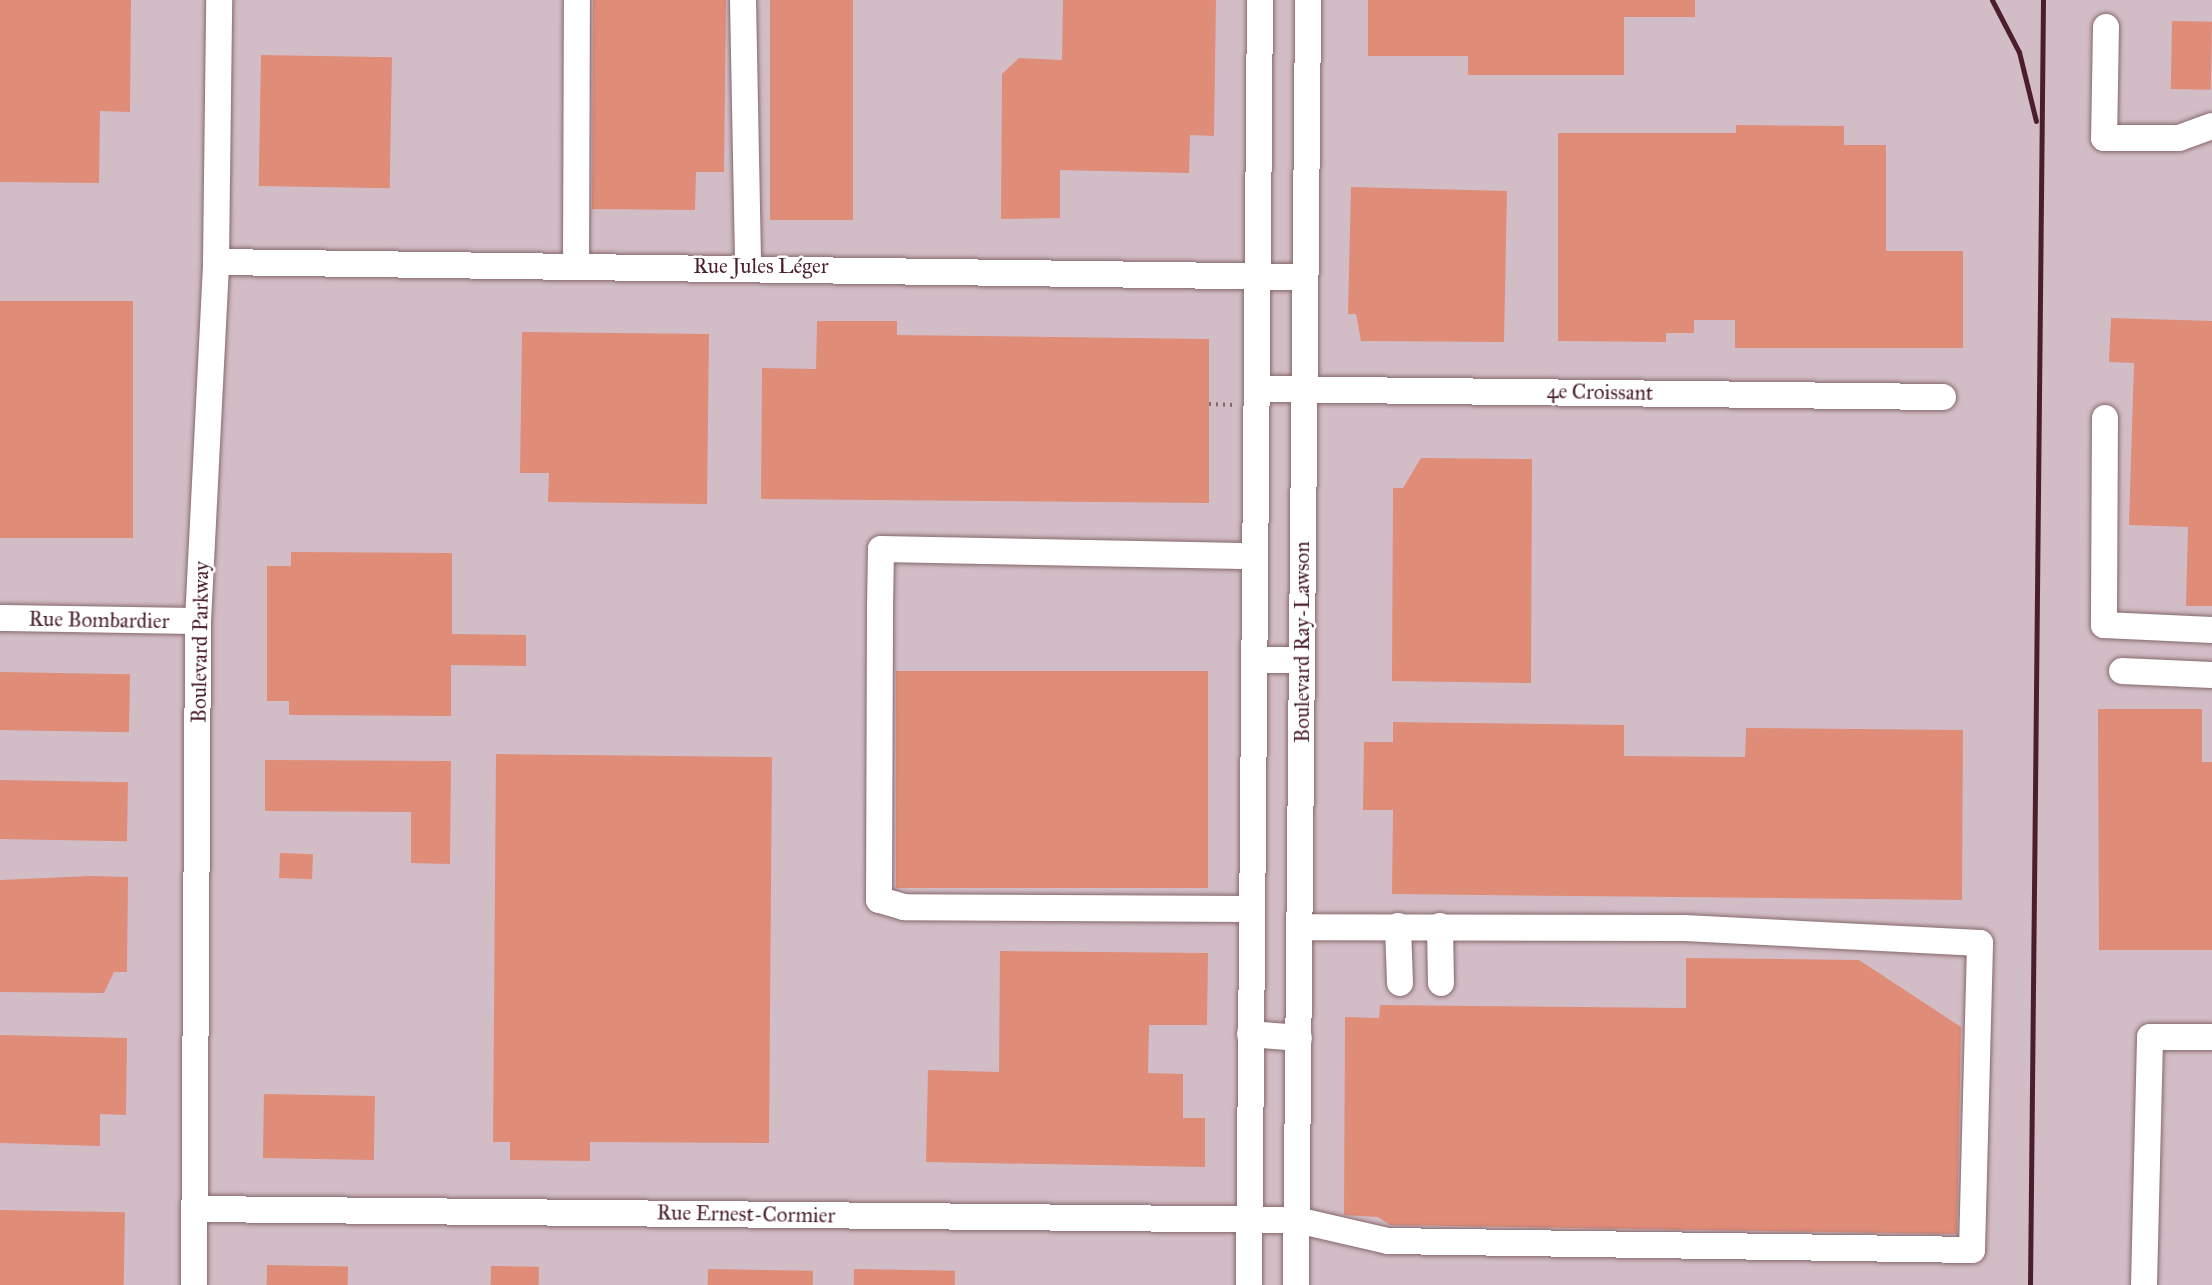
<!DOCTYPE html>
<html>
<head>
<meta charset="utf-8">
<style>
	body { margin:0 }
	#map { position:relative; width:2212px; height:1285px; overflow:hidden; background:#f5efdd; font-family:"IM FELL Great Primer",serif }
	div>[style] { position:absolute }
	.industrial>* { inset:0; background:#d2bdc6; transform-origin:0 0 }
	.building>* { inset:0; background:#df8c78; transform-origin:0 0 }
	.path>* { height:3.5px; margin-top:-1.75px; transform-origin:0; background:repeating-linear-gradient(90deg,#866869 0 2px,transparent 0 7px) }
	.roads { filter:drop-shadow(0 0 2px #866869) drop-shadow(0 0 2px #866869) }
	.minor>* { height:26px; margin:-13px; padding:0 13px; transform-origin:13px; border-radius:13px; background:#fff }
	.rail>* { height:5px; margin:-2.5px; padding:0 2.5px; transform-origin:2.5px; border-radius:2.5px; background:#4a1f2b }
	span { translate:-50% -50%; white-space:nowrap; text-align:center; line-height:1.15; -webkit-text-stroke:5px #fff; paint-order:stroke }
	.street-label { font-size:21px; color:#4a1f2b }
</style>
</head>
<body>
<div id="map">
	<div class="industrial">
		<div style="left:0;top:0;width:2212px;height:1285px"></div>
	</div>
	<div class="building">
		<div style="clip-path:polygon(0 0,131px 0,130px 112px,100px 111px,99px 183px,0 182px)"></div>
		<div style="clip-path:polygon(593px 0,726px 0,724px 172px,696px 172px,695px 210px,592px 209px)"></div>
		<div style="left:770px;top:0;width:83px;height:220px"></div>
		<div style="clip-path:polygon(1063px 0,1216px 0,1214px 136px,1190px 135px,1189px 173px,1060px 170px,1060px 218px,1001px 219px,1002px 74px,1019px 58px,1062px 60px)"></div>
		<div style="clip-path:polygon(1368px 0,1695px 0,1695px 17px,1624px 17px,1624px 75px,1468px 75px,1468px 56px,1368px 56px)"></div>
		<div style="left:2172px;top:21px;width:40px;height:68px;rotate:1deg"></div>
		<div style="left:261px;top:55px;width:131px;height:131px;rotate:1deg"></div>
		<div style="clip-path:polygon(1736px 125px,1844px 126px,1844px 145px,1886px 145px,1886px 251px,1963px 251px,1963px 348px,1735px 348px,1735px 320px,1694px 320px,1694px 333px,1666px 333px,1666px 342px,1558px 341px,1558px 133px,1736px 133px)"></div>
		<div style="clip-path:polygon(1351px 187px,1507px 191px,1504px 342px,1361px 341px,1356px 314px,1348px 314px)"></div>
		<div style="left:0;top:301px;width:133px;height:237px"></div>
		<div style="clip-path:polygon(2111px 318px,2212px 321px,2212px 606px,2186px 606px,2188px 527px,2129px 525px,2134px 363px,2109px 362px)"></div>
		<div style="clip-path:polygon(817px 321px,897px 321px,897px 335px,1209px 339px,1209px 503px,761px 499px,762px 368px,816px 369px)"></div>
		<div style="clip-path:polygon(522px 332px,709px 334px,707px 504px,548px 502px,549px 473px,520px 473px)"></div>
		<div style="clip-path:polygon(1421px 458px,1532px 459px,1531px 683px,1392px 681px,1393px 488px,1403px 488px)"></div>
		<div style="clip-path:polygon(291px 552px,452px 553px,452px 634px,526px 635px,526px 666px,451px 665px,451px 716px,289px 715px,289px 701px,267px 701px,267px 566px,291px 566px)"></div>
		<div style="left:896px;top:671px;width:312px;height:217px"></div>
		<div style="left:0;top:672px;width:130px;height:58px;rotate:1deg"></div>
		<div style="clip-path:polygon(2098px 709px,2202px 709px,2202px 762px,2212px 762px,2212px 950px,2099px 950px)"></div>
		<div style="clip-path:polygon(1393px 722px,1624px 725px,1624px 756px,1745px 757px,1746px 728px,1963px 730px,1962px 900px,1392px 894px,1393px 810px,1363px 810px,1364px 742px,1393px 742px)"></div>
		<div style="clip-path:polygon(496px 754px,772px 757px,769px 1143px,590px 1142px,590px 1161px,510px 1160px,510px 1142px,493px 1142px)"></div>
		<div style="clip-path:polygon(265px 760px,451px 761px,450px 864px,411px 863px,411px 812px,265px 811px)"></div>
		<div style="left:0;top:780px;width:128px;height:59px;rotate:1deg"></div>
		<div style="left:280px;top:853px;width:33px;height:25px;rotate:2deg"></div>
		<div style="clip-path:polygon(91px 876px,128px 877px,127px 972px,114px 972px,104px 993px,0 992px,0 880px)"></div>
		<div style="clip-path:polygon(1000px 951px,1208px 953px,1207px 1025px,1149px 1025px,1148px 1073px,1183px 1074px,1183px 1118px,1205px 1118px,1205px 1167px,926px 1162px,928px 1070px,999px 1072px)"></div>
		<div style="clip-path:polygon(1686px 958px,1859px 960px,1961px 1027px,1957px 1234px,1390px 1225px,1378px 1217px,1344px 1215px,1345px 1017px,1379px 1018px,1380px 1005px,1686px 1008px)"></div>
		<div style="clip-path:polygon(0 1035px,127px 1038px,126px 1115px,100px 1114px,100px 1146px,0 1143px)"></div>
		<div style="left:264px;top:1094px;width:111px;height:64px;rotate:1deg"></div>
		<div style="left:0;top:1210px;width:125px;height:75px;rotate:1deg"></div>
		<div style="left:267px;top:1265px;width:81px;height:20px;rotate:1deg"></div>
		<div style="left:491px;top:1266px;width:48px;height:19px;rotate:1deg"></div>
		<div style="left:708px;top:1269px;width:105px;height:16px;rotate:1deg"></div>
		<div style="left:854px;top:1269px;width:101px;height:16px;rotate:1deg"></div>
	</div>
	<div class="path">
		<div style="left:1209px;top:404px;width:26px;rotate:2deg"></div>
	</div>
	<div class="roads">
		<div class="minor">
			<div style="left:743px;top:0;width:265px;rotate:88.9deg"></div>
			<div style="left:2106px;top:27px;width:111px;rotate:91deg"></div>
			<div style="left:2104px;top:138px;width:75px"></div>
			<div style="left:2179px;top:138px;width:35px;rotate:-20deg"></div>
			<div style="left:216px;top:262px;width:1089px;rotate:0.79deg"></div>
			<div style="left:576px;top:267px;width:267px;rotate:-89.8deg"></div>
			<div style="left:1258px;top:389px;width:685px;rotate:0.67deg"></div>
			<div style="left:2105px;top:418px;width:207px;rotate:90.3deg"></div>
			<div style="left:2104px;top:625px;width:108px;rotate:2.7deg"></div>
			<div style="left:0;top:618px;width:198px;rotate:0.9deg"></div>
			<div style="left:1254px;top:660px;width:48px"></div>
			<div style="left:2122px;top:671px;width:90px;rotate:2.5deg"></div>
			<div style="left:1250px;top:909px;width:346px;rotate:-179.7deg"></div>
			<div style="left:904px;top:907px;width:26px;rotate:-164deg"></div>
			<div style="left:879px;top:900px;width:293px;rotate:-89.8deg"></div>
			<div style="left:880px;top:607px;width:58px;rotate:-89deg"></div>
			<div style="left:881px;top:549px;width:374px;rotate:1.1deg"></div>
			<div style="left:1398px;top:926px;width:57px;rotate:88deg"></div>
			<div style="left:1440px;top:926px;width:57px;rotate:89deg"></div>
			<div style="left:1250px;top:1034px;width:49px;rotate:4.7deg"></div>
			<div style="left:195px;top:1209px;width:1102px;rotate:0.57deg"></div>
			<div style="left:1297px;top:1220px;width:93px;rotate:13deg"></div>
			<div style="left:1388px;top:1241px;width:584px;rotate:0.88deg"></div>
			<div style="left:1972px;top:1250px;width:307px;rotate:-88.5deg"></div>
			<div style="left:1980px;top:943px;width:296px;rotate:-177.1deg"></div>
			<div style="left:1684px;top:928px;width:383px;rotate:-179.9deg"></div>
			<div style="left:194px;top:1285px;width:664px;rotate:-89.65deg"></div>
			<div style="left:198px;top:621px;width:359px;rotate:-87.1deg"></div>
			<div style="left:216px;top:262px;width:262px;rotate:-89.3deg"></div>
			<div style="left:1249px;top:1285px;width:1285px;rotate:-89.51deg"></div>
			<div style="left:1296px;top:1285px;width:1285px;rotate:-89.46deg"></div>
			<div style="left:2144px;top:1285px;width:248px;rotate:-88.6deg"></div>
			<div style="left:2150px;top:1037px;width:62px"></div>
		</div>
	</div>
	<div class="rail">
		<div style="left:1992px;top:0;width:59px;rotate:62.6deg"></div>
		<div style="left:2019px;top:52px;width:71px;rotate:76.2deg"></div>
		<div style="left:2030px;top:1285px;width:1285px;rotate:-89.42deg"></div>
	</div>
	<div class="street-label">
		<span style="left:761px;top:266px">Rue Jules Léger</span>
		<span style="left:1600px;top:392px;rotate:1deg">4e Croissant</span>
		<span style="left:99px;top:620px;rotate:1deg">Rue Bombardier</span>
		<span style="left:200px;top:642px;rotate:-89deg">Boulevard Parkway</span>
		<span style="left:1302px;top:642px;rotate:-90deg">Boulevard Ray-Lawson</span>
		<span style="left:746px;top:1214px;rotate:1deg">Rue Ernest-Cormier</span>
	</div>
</div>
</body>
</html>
